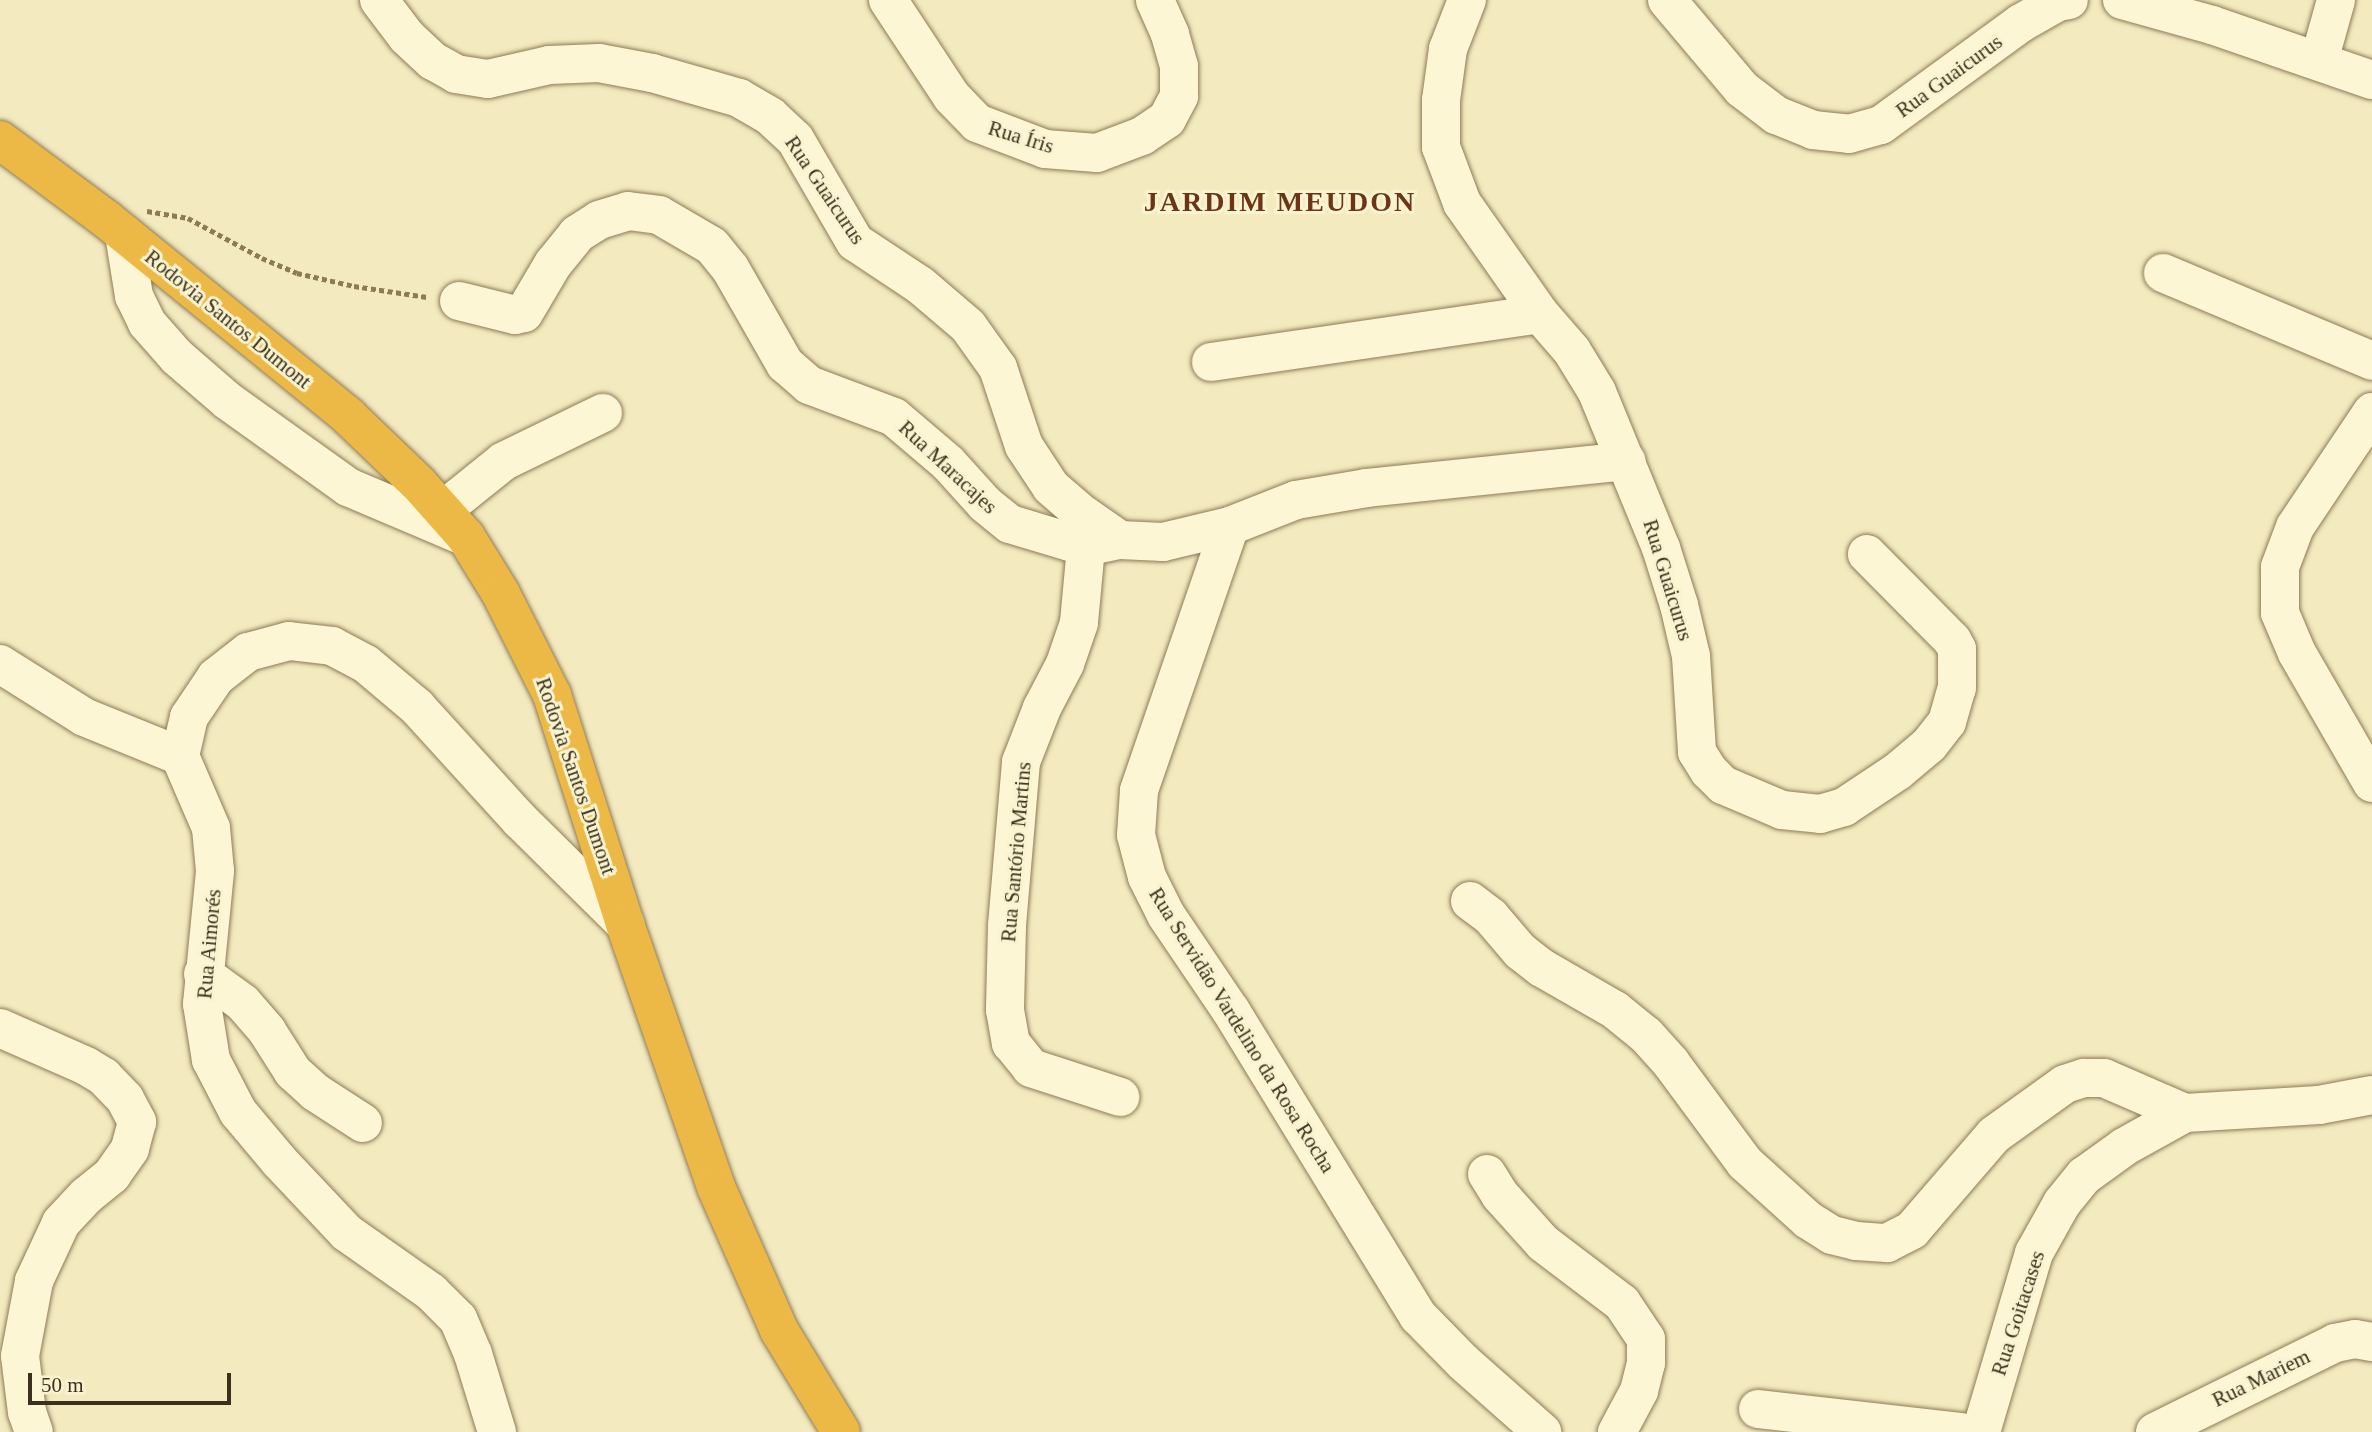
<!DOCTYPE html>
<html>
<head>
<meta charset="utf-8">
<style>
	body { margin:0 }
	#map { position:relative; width:2372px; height:1432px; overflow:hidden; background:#f3eac0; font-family:"Times New Roman",serif }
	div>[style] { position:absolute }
	.path>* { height:4.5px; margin-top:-2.25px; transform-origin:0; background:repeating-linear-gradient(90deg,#8e7b55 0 5px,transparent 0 8.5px) }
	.roads { filter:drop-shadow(0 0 2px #8e7b55) drop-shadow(0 0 2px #8e7b55) }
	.minor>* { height:38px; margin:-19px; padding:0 19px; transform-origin:19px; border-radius:19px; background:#fdf6d4 }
	.highway>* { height:38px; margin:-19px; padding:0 19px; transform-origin:19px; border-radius:19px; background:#ecb946 }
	span { translate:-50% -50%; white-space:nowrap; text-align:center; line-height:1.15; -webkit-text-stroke:6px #f9f3d0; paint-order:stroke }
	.street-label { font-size:21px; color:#3c301c }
	.district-label { font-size:28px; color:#6e3416; font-weight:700; letter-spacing:2px }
	.scale { position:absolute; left:28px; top:1373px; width:203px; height:32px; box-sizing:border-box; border:4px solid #3c301c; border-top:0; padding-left:9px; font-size:21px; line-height:24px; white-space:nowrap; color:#3c301c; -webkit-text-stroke:5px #f9f3d0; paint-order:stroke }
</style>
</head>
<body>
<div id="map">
	<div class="path">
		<div style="left:147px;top:211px;width:42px;rotate:9.7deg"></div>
		<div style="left:188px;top:218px;width:84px;rotate:28.4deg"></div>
		<div style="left:262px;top:258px;width:38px;rotate:23deg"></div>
		<div style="left:297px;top:273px;width:58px;rotate:12.8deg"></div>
		<div style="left:354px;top:286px;width:74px;rotate:8.6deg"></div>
	</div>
	<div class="roads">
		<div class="minor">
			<div style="left:379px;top:0;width:46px;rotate:52.9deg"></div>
			<div style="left:407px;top:37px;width:35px;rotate:43deg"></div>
			<div style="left:433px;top:61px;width:26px;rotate:29deg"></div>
			<div style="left:456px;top:74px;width:32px;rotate:9deg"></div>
			<div style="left:488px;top:79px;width:63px;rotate:-12.9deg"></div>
			<div style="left:549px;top:65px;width:50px;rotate:-2.3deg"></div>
			<div style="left:599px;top:63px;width:54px;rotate:10.7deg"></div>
			<div style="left:652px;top:73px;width:91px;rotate:16deg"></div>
			<div style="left:739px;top:98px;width:36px;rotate:30deg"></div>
			<div style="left:770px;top:116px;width:34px;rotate:43deg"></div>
			<div style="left:795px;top:139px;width:119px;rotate:59.8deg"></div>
			<div style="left:855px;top:242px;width:78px;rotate:33.5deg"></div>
			<div style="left:920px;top:285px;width:63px;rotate:40.5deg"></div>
			<div style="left:968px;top:326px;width:52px;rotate:54.5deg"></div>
			<div style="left:998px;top:368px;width:82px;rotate:71.6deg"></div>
			<div style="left:1024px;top:446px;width:49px;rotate:56.6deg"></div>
			<div style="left:1051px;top:487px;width:35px;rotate:41deg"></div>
			<div style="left:1077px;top:510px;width:52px;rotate:34.9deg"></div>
			<div style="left:888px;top:0;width:116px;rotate:56.6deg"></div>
			<div style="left:952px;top:97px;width:36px;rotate:46deg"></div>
			<div style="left:977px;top:123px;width:73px;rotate:20.9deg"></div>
			<div style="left:1045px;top:149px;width:52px;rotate:4.4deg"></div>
			<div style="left:1097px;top:153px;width:48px;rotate:-20.7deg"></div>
			<div style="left:1142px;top:136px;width:30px;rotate:-34deg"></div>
			<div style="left:1167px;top:119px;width:26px;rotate:-62deg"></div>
			<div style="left:1179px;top:96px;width:30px;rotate:-90deg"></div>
			<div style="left:1179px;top:66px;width:33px;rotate:-106deg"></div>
			<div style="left:1170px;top:34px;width:37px;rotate:-114deg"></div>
			<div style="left:1467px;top:0;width:53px;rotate:111.2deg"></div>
			<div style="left:1448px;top:49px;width:51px;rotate:97.8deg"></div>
			<div style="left:1441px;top:100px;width:47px;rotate:90deg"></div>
			<div style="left:1441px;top:147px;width:60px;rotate:69.4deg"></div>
			<div style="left:1462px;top:203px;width:136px;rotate:54.9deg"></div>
			<div style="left:1540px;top:314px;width:49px;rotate:49.1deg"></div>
			<div style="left:1572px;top:351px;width:48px;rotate:58.6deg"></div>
			<div style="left:1597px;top:392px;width:169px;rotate:67.7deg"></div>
			<div style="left:1661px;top:548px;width:60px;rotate:72.5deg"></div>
			<div style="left:1679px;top:605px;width:52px;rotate:76.8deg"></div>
			<div style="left:1691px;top:656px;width:96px;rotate:86.4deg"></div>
			<div style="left:1697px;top:752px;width:22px;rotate:58deg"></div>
			<div style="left:1709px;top:771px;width:20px;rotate:45deg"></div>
			<div style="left:1723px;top:785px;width:64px;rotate:23deg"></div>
			<div style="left:1782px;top:810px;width:38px;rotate:6deg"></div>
			<div style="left:1820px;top:814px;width:25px;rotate:-16deg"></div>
			<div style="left:1844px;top:807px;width:65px;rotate:-33.7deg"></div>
			<div style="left:1898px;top:771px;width:40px;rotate:-40deg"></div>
			<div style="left:1929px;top:745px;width:29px;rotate:-52deg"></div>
			<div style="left:1947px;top:722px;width:35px;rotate:-74deg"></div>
			<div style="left:1957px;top:688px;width:39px;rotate:-90deg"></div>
			<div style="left:1957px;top:649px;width:10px;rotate:-119deg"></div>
			<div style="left:1952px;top:640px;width:121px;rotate:-134.7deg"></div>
			<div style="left:1667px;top:0;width:116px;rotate:49.9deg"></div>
			<div style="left:1742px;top:89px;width:43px;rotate:37.4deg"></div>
			<div style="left:1776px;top:115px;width:40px;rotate:22deg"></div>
			<div style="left:1813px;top:130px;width:36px;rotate:6deg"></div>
			<div style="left:1849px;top:134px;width:33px;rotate:-16deg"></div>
			<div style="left:1881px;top:125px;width:173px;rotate:-36.1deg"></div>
			<div style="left:2021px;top:23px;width:43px;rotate:-29.6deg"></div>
			<div style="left:2058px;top:2px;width:11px;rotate:-10deg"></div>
			<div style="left:2122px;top:0;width:93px;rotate:15.5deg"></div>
			<div style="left:2212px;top:25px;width:169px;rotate:19deg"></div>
			<div style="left:2319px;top:61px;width:63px;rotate:-74.4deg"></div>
			<div style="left:124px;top:234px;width:63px;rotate:80.8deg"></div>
			<div style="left:134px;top:296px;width:30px;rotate:64deg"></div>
			<div style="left:147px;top:323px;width:45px;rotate:48.6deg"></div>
			<div style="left:177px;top:357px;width:67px;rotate:40.8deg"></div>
			<div style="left:228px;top:401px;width:148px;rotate:35.6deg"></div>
			<div style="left:348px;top:487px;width:128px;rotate:23deg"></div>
			<div style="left:2163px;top:273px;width:227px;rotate:22.8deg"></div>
			<div style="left:459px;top:301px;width:58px;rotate:14deg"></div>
			<div style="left:515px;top:315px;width:9px;rotate:-13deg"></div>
			<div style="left:524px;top:313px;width:57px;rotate:-59.4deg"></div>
			<div style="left:553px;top:264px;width:38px;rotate:-51deg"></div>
			<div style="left:577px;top:234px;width:26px;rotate:-32deg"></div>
			<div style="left:599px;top:220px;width:30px;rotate:-17deg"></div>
			<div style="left:628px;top:211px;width:31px;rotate:7deg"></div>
			<div style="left:659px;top:215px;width:61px;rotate:30.3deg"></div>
			<div style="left:712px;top:246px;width:28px;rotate:51deg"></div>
			<div style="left:730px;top:268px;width:111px;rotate:60.2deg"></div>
			<div style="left:785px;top:364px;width:32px;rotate:41deg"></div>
			<div style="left:809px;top:385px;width:91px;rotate:20.6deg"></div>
			<div style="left:894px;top:417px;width:71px;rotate:40.4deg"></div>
			<div style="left:948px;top:463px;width:55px;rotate:47.9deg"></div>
			<div style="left:985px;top:504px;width:32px;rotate:39deg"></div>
			<div style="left:1010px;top:524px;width:79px;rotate:16.8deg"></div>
			<div style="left:1086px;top:547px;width:35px;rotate:-12deg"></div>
			<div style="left:1120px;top:540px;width:43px;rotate:2.7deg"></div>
			<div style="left:1163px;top:542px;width:69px;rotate:-13.4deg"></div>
			<div style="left:1230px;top:526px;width:71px;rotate:-21.5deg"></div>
			<div style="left:1296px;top:500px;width:72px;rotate:-9.6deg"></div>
			<div style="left:1367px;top:488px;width:261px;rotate:-5.9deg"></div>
			<div style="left:1211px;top:362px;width:332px;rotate:-8.3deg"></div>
			<div style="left:2372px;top:412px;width:138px;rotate:123.8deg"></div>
			<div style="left:2295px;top:527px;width:43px;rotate:110.6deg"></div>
			<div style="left:2280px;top:567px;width:46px;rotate:90deg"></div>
			<div style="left:2280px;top:613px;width:43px;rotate:67deg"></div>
			<div style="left:2297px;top:653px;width:150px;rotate:60deg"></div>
			<div style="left:443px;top:510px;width:78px;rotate:-38.8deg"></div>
			<div style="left:504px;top:461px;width:110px;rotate:-25.9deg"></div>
			<div style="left:1230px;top:526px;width:280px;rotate:109deg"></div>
			<div style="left:1139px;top:791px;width:44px;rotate:93.9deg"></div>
			<div style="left:1136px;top:835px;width:43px;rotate:75.3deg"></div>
			<div style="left:1147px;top:877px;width:42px;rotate:63.4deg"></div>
			<div style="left:1166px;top:915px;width:116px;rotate:55.9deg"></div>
			<div style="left:1231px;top:1011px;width:358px;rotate:58.5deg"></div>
			<div style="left:1418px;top:1316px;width:64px;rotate:45.6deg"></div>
			<div style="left:1463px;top:1362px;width:106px;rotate:41.5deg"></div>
			<div style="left:1086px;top:547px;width:76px;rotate:95.3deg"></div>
			<div style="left:1079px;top:623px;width:43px;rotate:108.9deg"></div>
			<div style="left:1065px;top:664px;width:50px;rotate:117.6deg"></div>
			<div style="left:1042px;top:708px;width:58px;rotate:111.3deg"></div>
			<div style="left:1021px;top:762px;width:165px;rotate:94.9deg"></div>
			<div style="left:1007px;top:926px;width:84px;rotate:91.4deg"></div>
			<div style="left:1005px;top:1010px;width:34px;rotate:80deg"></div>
			<div style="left:1011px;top:1043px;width:32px;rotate:51deg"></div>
			<div style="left:1031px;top:1068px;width:94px;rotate:18deg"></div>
			<div style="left:0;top:664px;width:99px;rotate:32.2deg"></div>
			<div style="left:84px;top:717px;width:104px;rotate:22.1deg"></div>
			<div style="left:1470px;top:901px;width:26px;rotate:37deg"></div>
			<div style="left:1491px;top:917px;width:45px;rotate:49.5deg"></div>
			<div style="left:1520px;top:951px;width:28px;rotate:38deg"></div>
			<div style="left:1542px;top:968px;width:84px;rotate:29.9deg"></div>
			<div style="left:1615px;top:1010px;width:40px;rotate:39deg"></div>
			<div style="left:1646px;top:1035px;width:38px;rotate:48deg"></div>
			<div style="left:1671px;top:1063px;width:124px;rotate:53.5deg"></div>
			<div style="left:1745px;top:1163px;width:85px;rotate:42.1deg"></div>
			<div style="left:1808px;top:1220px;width:28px;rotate:32deg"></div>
			<div style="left:1832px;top:1235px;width:25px;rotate:14deg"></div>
			<div style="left:1856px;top:1241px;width:31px;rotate:4deg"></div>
			<div style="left:1887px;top:1243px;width:28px;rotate:-27deg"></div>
			<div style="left:1912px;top:1230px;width:125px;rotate:-49.2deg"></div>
			<div style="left:1994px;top:1135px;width:87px;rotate:-35.7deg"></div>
			<div style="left:2065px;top:1084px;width:20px;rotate:-18deg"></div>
			<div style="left:2084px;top:1078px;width:20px"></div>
			<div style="left:2104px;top:1078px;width:88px;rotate:23.4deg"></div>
			<div style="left:203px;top:974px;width:49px;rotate:35.9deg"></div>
			<div style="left:243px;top:1003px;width:37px;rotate:49deg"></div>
			<div style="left:267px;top:1031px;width:49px;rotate:57.6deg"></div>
			<div style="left:293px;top:1072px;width:30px;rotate:42deg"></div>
			<div style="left:315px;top:1092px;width:57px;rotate:32.9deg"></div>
			<div style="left:0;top:1028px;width:94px;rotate:23.8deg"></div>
			<div style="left:86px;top:1066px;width:21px;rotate:31deg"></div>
			<div style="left:104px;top:1077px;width:30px;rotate:46deg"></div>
			<div style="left:125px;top:1099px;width:26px;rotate:62deg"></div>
			<div style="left:137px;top:1122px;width:28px;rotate:105deg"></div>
			<div style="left:130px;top:1149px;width:32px;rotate:125deg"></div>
			<div style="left:112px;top:1175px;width:33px;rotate:141deg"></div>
			<div style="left:86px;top:1196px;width:37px;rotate:133deg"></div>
			<div style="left:61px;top:1223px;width:64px;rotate:115deg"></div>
			<div style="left:34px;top:1281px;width:76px;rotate:100.6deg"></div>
			<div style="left:20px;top:1356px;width:56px;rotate:82.9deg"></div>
			<div style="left:27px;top:1412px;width:21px;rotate:71deg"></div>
			<div style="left:1487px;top:1174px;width:25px;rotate:58deg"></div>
			<div style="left:1500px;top:1195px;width:64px;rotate:48.1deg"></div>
			<div style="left:1543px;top:1243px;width:99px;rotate:37.2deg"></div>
			<div style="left:1622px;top:1303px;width:43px;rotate:56.3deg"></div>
			<div style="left:1646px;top:1339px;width:24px;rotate:90deg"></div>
			<div style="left:1646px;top:1363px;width:29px;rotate:104deg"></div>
			<div style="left:1639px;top:1391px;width:47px;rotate:118.2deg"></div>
			<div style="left:1758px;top:1409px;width:204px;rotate:6.5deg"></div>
			<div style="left:497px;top:1432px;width:82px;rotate:-107.1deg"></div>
			<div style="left:473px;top:1354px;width:38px;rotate:-113deg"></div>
			<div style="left:458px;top:1319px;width:38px;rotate:-135deg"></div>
			<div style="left:431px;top:1292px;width:103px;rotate:-144.9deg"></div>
			<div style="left:347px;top:1233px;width:98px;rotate:-133.3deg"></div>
			<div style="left:280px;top:1162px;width:65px;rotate:-130deg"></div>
			<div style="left:238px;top:1112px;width:59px;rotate:-117.4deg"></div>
			<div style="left:211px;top:1060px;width:57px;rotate:-99.1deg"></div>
			<div style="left:202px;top:1004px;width:134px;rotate:-84.4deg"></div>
			<div style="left:215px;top:871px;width:43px;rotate:-95.3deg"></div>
			<div style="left:211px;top:828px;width:78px;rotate:-113.3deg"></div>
			<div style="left:180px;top:756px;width:40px;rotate:-77deg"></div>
			<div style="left:189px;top:717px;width:48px;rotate:-56deg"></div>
			<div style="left:216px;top:677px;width:41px;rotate:-38deg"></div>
			<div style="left:248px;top:652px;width:42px;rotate:-15deg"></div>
			<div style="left:289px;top:641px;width:43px;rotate:6.6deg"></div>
			<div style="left:332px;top:646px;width:38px;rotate:28deg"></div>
			<div style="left:366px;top:664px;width:67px;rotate:40.1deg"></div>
			<div style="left:417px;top:707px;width:153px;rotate:47.7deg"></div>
			<div style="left:520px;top:820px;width:148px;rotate:44.7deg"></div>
			<div style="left:1981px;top:1432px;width:187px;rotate:-73.5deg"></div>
			<div style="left:2034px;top:1253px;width:57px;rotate:-60.8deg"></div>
			<div style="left:2062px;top:1203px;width:35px;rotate:-51deg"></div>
			<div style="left:2084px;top:1176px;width:49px;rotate:-35.9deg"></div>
			<div style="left:2124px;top:1147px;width:70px;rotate:-29.1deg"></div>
			<div style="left:2185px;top:1113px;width:134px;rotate:-3.4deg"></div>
			<div style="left:2319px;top:1105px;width:54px;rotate:-10.7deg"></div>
			<div style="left:2155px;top:1432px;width:201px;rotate:-26.3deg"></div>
			<div style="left:2335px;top:1343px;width:20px;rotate:-11deg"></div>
			<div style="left:2355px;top:1339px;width:17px;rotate:10deg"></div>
		</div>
		<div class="highway">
			<div style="left:0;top:140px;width:132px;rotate:36.7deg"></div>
			<div style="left:106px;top:219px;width:312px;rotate:39.1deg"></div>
			<div style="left:348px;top:416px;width:98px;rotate:43.8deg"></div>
			<div style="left:419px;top:484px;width:71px;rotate:48.4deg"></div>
			<div style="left:466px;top:537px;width:67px;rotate:58.4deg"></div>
			<div style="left:501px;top:594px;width:113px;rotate:63.2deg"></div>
			<div style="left:552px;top:695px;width:240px;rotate:72.3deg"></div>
			<div style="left:625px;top:924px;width:278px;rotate:70.9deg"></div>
			<div style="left:716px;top:1187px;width:156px;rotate:66.2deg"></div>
			<div style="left:779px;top:1330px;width:119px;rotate:58.7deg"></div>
		</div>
	</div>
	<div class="street-label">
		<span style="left:1949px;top:76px;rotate:-36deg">Rua Guaicurus</span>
		<span style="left:1021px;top:137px;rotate:17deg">Rua Íris</span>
		<span style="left:825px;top:190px;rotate:56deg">Rua Guaicurus</span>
		<span style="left:228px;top:319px;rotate:39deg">Rodovia Santos Dumont</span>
		<span style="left:948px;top:467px;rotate:43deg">Rua Maracajes</span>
		<span style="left:1668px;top:580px;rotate:73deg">Rua Guaicurus</span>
		<span style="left:576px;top:776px;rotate:71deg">Rodovia Santos Dumont</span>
		<span style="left:1016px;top:852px;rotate:-85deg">Rua Santório Martins</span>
		<span style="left:209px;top:944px;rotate:-85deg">Rua Aimorés</span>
		<span style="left:1242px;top:1030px;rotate:58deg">Rua Servidão Vardelino da Rosa Rocha</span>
		<span style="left:2018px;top:1313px;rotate:-72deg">Rua Goitacases</span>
		<span style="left:2261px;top:1378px;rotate:-26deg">Rua Mariem</span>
	</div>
	<div class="district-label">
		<span style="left:1280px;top:202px">JARDIM MEUDON</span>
	</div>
	<div class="scale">50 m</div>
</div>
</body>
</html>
